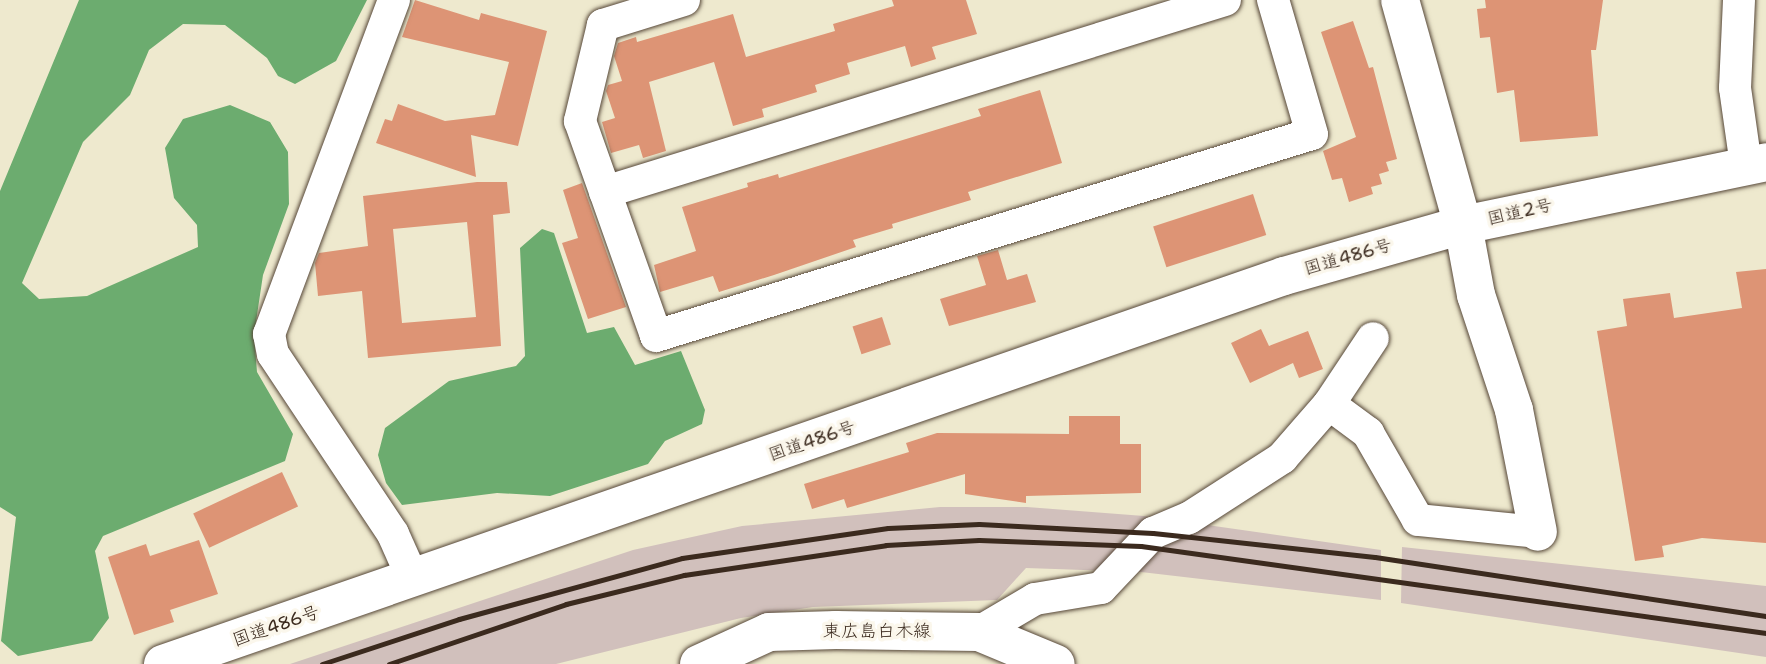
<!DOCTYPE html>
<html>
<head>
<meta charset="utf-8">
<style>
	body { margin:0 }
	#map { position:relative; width:1766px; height:664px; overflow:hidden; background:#eee9ce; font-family:"Shantell Sans","Klee One",sans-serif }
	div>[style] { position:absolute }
	.industrial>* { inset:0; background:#d1c0bc }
	.forest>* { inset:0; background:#6cac6f }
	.building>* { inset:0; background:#dd9475; transform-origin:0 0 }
	.roads { filter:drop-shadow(0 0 2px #564738) drop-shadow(0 0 2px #564738) }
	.minor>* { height:32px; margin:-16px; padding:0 16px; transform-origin:16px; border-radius:16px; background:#fff }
	.tertiary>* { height:38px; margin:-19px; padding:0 19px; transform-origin:19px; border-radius:19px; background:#fff }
	.primary>* { height:38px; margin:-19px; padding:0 19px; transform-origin:19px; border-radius:19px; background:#fff }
	.trunk>* { height:38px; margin:-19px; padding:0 19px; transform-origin:19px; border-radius:19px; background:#fff }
	.rail>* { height:5px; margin:-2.5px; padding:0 2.5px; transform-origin:2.5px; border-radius:2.5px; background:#3b2a1e }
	span { translate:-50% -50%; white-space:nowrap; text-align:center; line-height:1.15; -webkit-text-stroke:7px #fbf7ec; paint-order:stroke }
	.street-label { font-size:18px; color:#3b2a1e }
</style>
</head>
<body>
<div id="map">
	<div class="industrial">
		<div style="clip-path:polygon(940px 507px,1027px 507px,1144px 516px,1381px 550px,1381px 600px,1141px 572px,1026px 568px,997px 600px,813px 607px,741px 618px,556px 664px,290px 664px,633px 550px,742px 526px)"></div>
		<div style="clip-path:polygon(1402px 547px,1766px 586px,1766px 657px,1401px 603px)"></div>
	</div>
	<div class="forest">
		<div style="clip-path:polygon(79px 0,367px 0,336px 61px,295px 84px,278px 76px,267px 58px,225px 25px,183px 24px,149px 50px,130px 95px,83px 142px,22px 283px,39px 299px,87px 296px,198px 247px,197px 225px,174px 198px,165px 148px,183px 119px,230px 105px,270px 122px,288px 152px,289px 204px,263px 275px,254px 335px,257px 372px,293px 434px,285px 461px,103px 536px,95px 551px,109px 618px,92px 641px,18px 656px,1px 641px,16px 517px,0 507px,0 191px)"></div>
		<div style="clip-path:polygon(542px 229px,554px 233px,587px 333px,614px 327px,635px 365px,681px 351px,705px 410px,702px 424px,665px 441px,648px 464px,550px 496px,497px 493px,402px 505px,386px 483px,378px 455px,385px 428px,449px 381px,516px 366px,525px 356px,520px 248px)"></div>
	</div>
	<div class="building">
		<div style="clip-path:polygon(415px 0,479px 20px,481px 13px,547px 31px,518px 146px,471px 135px,476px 177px,376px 143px,385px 119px,392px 121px,398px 104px,445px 121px,495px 115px,509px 62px,402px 37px)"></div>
		<div style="clip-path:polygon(892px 0,966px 0,977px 34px,932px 47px,936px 59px,911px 67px,905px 46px,847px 63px,850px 74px,815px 85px,817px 92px,762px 109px,764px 117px,733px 126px,714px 62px,649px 82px,666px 151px,643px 158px,639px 145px,611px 153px,602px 122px,615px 118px,606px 91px,608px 85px,622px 81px,614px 56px,618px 43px,636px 37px,637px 42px,733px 14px,746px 57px,835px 31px,833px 24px,894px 6px)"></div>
		<div style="clip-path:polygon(1485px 0,1603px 0,1596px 50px,1591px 50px,1598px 136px,1520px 142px,1514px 90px,1497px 93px,1490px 37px,1480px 38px,1477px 9px,1486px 8px)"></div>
		<div style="clip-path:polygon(1353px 21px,1369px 68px,1373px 67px,1397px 159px,1386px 162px,1389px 171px,1379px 174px,1382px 184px,1371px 187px,1373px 194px,1349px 202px,1342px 178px,1332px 180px,1323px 151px,1356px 137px,1321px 32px)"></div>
		<div style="clip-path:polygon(1040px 90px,1062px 163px,968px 192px,971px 200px,892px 224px,893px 228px,853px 240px,856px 247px,774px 275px,719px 292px,713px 276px,660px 292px,654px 265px,696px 251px,682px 207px,748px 187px,747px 183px,778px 174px,779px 178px,981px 116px,978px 109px)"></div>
		<div style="clip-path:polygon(evenodd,477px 182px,507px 182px,510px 213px,493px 215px,501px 346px,368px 358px,362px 291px,318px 296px,315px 263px,319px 253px,368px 246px,363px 196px,477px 182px,467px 222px,476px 317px,402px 323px,393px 229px,467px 222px)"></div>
		<div style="clip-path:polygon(582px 183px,626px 307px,588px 319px,562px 243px,578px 238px,563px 190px)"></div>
		<div style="left:1253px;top:194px;width:43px;height:105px;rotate:72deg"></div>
		<div style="clip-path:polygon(998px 250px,1007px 280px,1027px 274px,1036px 302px,949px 326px,940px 299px,986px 285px,977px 256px)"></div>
		<div style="clip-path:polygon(1766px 269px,1766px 543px,1702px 538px,1662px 546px,1664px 557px,1635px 561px,1597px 331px,1627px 326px,1623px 299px,1670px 293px,1674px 318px,1742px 308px,1736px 272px)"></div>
		<div style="left:882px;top:317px;width:29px;height:31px;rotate:72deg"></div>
		<div style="clip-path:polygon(1261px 329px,1269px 346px,1308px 331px,1323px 369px,1299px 378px,1293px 363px,1250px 383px,1231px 343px)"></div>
		<div style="clip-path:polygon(1069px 416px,1120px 416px,1120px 444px,1141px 444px,1141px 493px,1026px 496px,1026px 503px,965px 494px,965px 474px,847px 508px,844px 499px,812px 509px,804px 484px,909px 452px,906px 443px,937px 433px,1069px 434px)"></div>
		<div style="left:282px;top:472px;width:38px;height:98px;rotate:65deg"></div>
		<div style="clip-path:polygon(199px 540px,218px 594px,170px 610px,174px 622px,134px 635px,108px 557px,146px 544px,150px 556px)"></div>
	</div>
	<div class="roads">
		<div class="minor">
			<div style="left:394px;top:0;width:357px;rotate:110.5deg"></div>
			<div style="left:269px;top:334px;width:20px;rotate:79deg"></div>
			<div style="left:273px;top:354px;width:216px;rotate:56.3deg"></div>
			<div style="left:393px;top:534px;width:49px;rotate:66deg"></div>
			<div style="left:684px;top:0;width:85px;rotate:162.8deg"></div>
			<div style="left:603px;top:25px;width:99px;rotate:103.5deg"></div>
			<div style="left:580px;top:121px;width:228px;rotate:70.5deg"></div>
			<div style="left:656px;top:336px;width:686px;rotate:-17.12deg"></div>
			<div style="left:1312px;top:134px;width:140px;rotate:-106.2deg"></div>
			<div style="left:1739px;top:0;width:88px;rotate:92.6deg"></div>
			<div style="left:1735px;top:88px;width:78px;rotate:81.9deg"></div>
			<div style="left:605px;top:192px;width:649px;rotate:-17.21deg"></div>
			<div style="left:1329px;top:404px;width:49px;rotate:36.6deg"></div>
			<div style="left:1368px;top:433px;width:100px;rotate:60.1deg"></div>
			<div style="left:1418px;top:520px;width:121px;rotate:5.7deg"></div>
			<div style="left:979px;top:632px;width:65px;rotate:-30.5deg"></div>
			<div style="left:1035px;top:599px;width:67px;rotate:-9.5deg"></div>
			<div style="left:1101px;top:588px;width:76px;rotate:-46.6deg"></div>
			<div style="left:1153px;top:533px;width:39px;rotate:-23deg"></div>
			<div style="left:1189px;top:518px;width:111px;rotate:-32.8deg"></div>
			<div style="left:1282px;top:458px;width:72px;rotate:-49deg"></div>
			<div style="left:1329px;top:404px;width:79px;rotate:-56.3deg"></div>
		</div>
		<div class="tertiary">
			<div style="left:1463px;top:225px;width:71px;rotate:79.5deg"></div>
			<div style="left:1476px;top:295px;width:121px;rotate:71.7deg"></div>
			<div style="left:1514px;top:410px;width:124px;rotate:78.9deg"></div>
		</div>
		<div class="primary">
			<div style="left:699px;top:664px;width:77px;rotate:-24.6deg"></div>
			<div style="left:769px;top:632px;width:67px;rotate:-1.7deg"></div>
			<div style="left:836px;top:630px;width:143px;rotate:0.8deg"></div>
			<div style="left:979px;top:632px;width:83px;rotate:22.6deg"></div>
		</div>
		<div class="trunk">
			<div style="left:1400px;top:0;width:234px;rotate:74.4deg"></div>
			<div style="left:163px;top:664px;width:1186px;rotate:-19.09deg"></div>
			<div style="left:1284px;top:276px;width:186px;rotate:-15.9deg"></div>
			<div style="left:1463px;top:225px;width:309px;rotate:-11.7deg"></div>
		</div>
	</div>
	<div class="rail">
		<div style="left:322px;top:664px;width:144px;rotate:-18.2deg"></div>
		<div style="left:459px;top:619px;width:231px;rotate:-15.3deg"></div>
		<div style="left:682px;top:558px;width:208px;rotate:-8.3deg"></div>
		<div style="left:888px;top:528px;width:91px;rotate:-2.5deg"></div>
		<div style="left:979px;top:524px;width:174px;rotate:3deg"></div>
		<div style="left:1153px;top:533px;width:223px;rotate:6.2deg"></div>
		<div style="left:1375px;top:557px;width:395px;rotate:8.6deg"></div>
		<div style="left:389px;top:664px;width:187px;rotate:-18.7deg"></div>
		<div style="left:566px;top:604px;width:122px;rotate:-13.8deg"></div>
		<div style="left:684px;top:575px;width:204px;rotate:-8.4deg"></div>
		<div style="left:886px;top:545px;width:93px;rotate:-3.1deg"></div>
		<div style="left:979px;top:540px;width:162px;rotate:2.1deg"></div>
		<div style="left:1141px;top:546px;width:631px;rotate:7.92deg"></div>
	</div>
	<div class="street-label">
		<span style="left:1520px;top:212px;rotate:-13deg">国道2号</span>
		<span style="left:1348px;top:257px;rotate:-16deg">国道486号</span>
		<span style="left:812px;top:441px;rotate:-19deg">国道486号</span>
		<span style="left:276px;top:626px;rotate:-19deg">国道486号</span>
		<span style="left:877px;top:631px">東広島白木線</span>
	</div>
</div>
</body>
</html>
